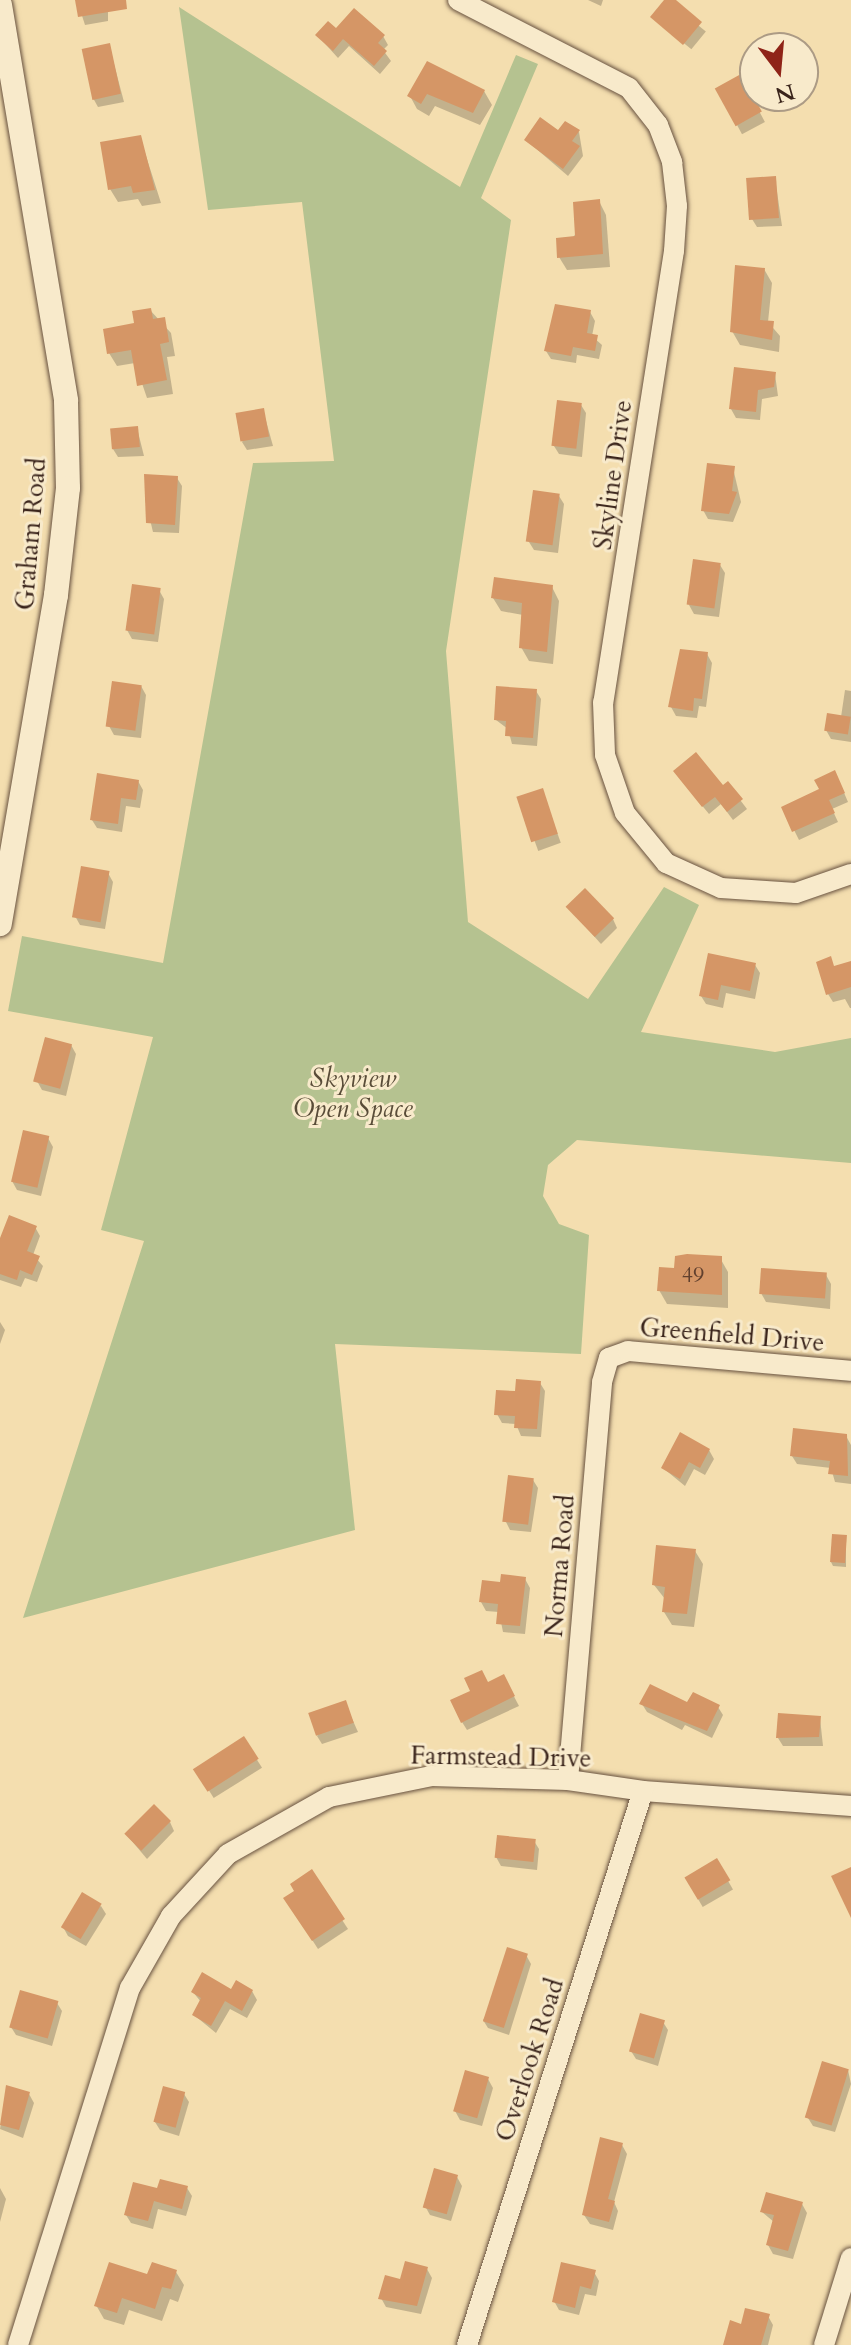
<!DOCTYPE html>
<html>
<head>
<meta charset="utf-8">
<style>
	body { margin:0 }
	#map { position:relative; width:851px; height:2345px; overflow:hidden; background:#f4deaf; font-family:Cardo,serif }
	div>[style] { position:absolute }
	.green>* { inset:0; background:#b5c290 }
	.shadow>* { inset:0; background:#0003; transform-origin:0 0 }
	.building>* { inset:0; background:#d59666; transform-origin:0 0 }
	.roads { filter:drop-shadow(0 0 2px #685240) drop-shadow(0 0 2px #685240) }
	.minor>* { height:20px; margin:-10px; padding:0 10px; transform-origin:10px; border-radius:10px; background:#f8eacb }
	.tertiary>* { height:24px; margin:-12px; padding:0 12px; transform-origin:12px; border-radius:12px; background:#f8eacb }
	span { translate:-50% -50%; white-space:nowrap; text-align:center; line-height:1.15; -webkit-text-stroke:6px #f8eacb; paint-order:stroke }
	.number-label { font-size:22px; color:#61402e }
	.number-label span { -webkit-text-stroke-width:0 }
	.street-label { font-size:26px; color:#3a241b }
	.park-label { font-size:26px; color:#594c38; font-style:italic }
	.north { position:absolute; left:739px; top:32px; width:80px; height:80px; box-sizing:border-box; background:#f8eacb; border:2px solid #ac9b85; border-radius:50%; rotate:164deg; font-size:22px; font-weight:700; line-height:32px; text-align:center; color:#3a241b }
	.north::after { content:''; display:block; margin:auto; width:28px; height:36px; background:#8f2418; clip-path:polygon(50% 0,100% 100%,50% 72%,0 100%) }
</style>
</head>
<body>
<div id="map">
	<div class="green">
		<div style="clip-path:polygon(179px 7px,460px 187px,516px 55px,538px 64px,481px 198px,511px 220px,446px 651px,468px 922px,588px 999px,664px 887px,699px 905px,641px 1032px,775px 1052px,851px 1038px,851px 1163px,577px 1140px,548px 1165px,543px 1196px,559px 1224px,589px 1235px,581px 1354px,335px 1344px,355px 1530px,23px 1618px,144px 1241px,101px 1230px,153px 1037px,8px 1011px,22px 936px,163px 963px,253px 463px,334px 461px,302px 202px,208px 210px)"></div>
	</div>
	<div class="shadow">
		<div style="clip-path:polygon(77px 0,108px 0,108px 21px,85px 25px)"></div>
		<div style="clip-path:polygon(588px 0,603px 0,601px 6px)"></div>
		<div style="left:667px;top:0;width:50px;height:23px;rotate:39deg"></div>
		<div style="clip-path:polygon(336px 31px,383px 36px,388px 45px,383px 50px,391px 61px,380px 74px,349px 46px,338px 58px,318px 36px)"></div>
		<div style="clip-path:polygon(109px 45px,124px 102px,98px 107px,93px 98px)"></div>
		<div style="clip-path:polygon(428px 63px,484px 91px,492px 105px,480px 125px,435px 106px,429px 116px,417px 109px,410px 96px)"></div>
		<div style="left:741px;top:77px;width:51px;height:26px;rotate:62deg"></div>
		<div style="clip-path:polygon(579px 132px,583px 156px,568px 176px,526px 140px)"></div>
		<div style="clip-path:polygon(140px 137px,161px 203px,142px 206px,138px 199px,118px 202px,110px 189px)"></div>
		<div style="clip-path:polygon(775px 178px,782px 226px,757px 227px,752px 219px)"></div>
		<div style="clip-path:polygon(599px 201px,606px 215px,610px 267px,567px 270px,559px 257px)"></div>
		<div style="clip-path:polygon(764px 269px,772px 283px,768px 322px,780px 336px,779px 352px,740px 345px,732px 331px)"></div>
		<div style="clip-path:polygon(150px 310px,171px 333px,175px 356px,167px 357px,173px 394px,147px 398px,135px 363px,117px 366px,109px 353px)"></div>
		<div style="clip-path:polygon(590px 312px,595px 321px,592px 336px,602px 345px,599px 359px,577px 355px,576px 363px,551px 359px,546px 351px)"></div>
		<div style="clip-path:polygon(775px 374px,778px 396px,762px 399px,760px 420px,736px 418px,731px 409px)"></div>
		<div style="clip-path:polygon(581px 405px,586px 413px,582px 457px,559px 454px,554px 446px)"></div>
		<div style="clip-path:polygon(263px 410px,273px 446px,247px 450px,242px 442px)"></div>
		<div style="clip-path:polygon(137px 428px,144px 456px,118px 457px,113px 449px)"></div>
		<div style="clip-path:polygon(733px 468px,741px 502px,733px 522px,708px 519px,703px 510px)"></div>
		<div style="clip-path:polygon(146px 476px,177px 478px,182px 486px,179px 533px,153px 532px,145px 499px)"></div>
		<div style="clip-path:polygon(559px 496px,564px 504px,558px 553px,534px 550px,529px 542px)"></div>
		<div style="clip-path:polygon(720px 565px,725px 573px,719px 617px,694px 614px,689px 605px)"></div>
		<div style="clip-path:polygon(552px 587px,559px 601px,553px 664px,529px 661px,521px 647px,523px 615px,501px 611px,493px 598px)"></div>
		<div style="clip-path:polygon(159px 590px,164px 599px,158px 642px,132px 639px,127px 630px)"></div>
		<div style="clip-path:polygon(707px 654px,712px 663px,706px 707px,699px 706px,697px 718px,676px 716px,671px 707px)"></div>
		<div style="clip-path:polygon(141px 686px,146px 695px,141px 738px,114px 735px,109px 726px)"></div>
		<div style="clip-path:polygon(845px 690px,851px 691px,851px 742px,831px 739px,826px 730px,841px 717px)"></div>
		<div style="clip-path:polygon(536px 691px,541px 699px,537px 746px,512px 744px,508px 729px,496px 720px)"></div>
		<div style="clip-path:polygon(681px 780px,723px 788px,728px 784px,747px 809px,733px 820px,721px 804px,709px 814px)"></div>
		<div style="clip-path:polygon(138px 781px,143px 790px,140px 808px,126px 806px,122px 832px,97px 828px,92px 820px)"></div>
		<div style="clip-path:polygon(839px 781px,848px 802px,832px 809px,838px 822px,799px 840px,783px 808px)"></div>
		<div style="left:542px;top:791px;width:55px;height:24px;rotate:70deg"></div>
		<div style="clip-path:polygon(108px 873px,113px 882px,105px 929px,80px 925px,75px 916px)"></div>
		<div style="clip-path:polygon(568px 907px,613px 919px,617px 928px,601px 944px)"></div>
		<div style="clip-path:polygon(851px 963px,851px 1008px,850px 1008px,845px 999px,833px 1002px,828px 994px,835px 968px)"></div>
		<div style="clip-path:polygon(755px 965px,760px 973px,755px 999px,726px 993px,723px 1008px,706px 1004px,701px 996px)"></div>
		<div style="clip-path:polygon(71px 1045px,76px 1054px,66px 1096px,42px 1090px,37px 1081px)"></div>
		<div style="clip-path:polygon(48px 1138px,53px 1147px,41px 1196px,17px 1190px,12px 1181px)"></div>
		<div style="clip-path:polygon(35px 1227px,40px 1236px,33px 1255px,43px 1266px,37px 1282px,25px 1278px,21px 1287px,0 1280px,0 1252px)"></div>
		<div style="clip-path:polygon(720px 1258px,728px 1272px,728px 1308px,667px 1304px,659px 1290px,676px 1270px)"></div>
		<div style="clip-path:polygon(826px 1275px,831px 1284px,830px 1309px,766px 1302px,761px 1293px)"></div>
		<div style="clip-path:polygon(0 1322px,5px 1330px,0 1344px)"></div>
		<div style="clip-path:polygon(540px 1383px,545px 1391px,541px 1437px,521px 1436px,516px 1424px,502px 1423px,497px 1414px,517px 1393px)"></div>
		<div style="clip-path:polygon(846px 1436px,851px 1445px,851px 1484px,835px 1482px,831px 1468px,797px 1464px,792px 1456px)"></div>
		<div style="clip-path:polygon(709px 1450px,714px 1459px,705px 1475px,694px 1469px,685px 1486px,663px 1468px)"></div>
		<div style="clip-path:polygon(533px 1480px,538px 1488px,531px 1532px,510px 1530px,506px 1522px)"></div>
		<div style="clip-path:polygon(846px 1537px,846px 1567px,833px 1566px,831px 1562px)"></div>
		<div style="clip-path:polygon(695px 1551px,703px 1564px,694px 1627px,672px 1625px,664px 1612px,665px 1599px,654px 1585px)"></div>
		<div style="clip-path:polygon(525px 1579px,530px 1588px,525px 1634px,503px 1632px,499px 1612px,486px 1611px,481px 1602px,502px 1584px)"></div>
		<div style="clip-path:polygon(488px 1684px,508px 1685px,519px 1706px,467px 1730px,462px 1722px)"></div>
		<div style="clip-path:polygon(345px 1703px,358px 1732px,322px 1744px,317px 1736px)"></div>
		<div style="clip-path:polygon(642px 1704px,718px 1707px,723px 1715px,712px 1738px,685px 1725px,682px 1730px,647px 1712px)"></div>
		<div style="clip-path:polygon(820px 1718px,823px 1746px,783px 1746px,778px 1738px)"></div>
		<div style="left:244px;top:1739px;width:34px;height:57px;rotate:58deg"></div>
		<div style="clip-path:polygon(170px 1822px,174px 1831px,147px 1859px,126px 1834px)"></div>
		<div style="clip-path:polygon(534px 1841px,539px 1849px,537px 1870px,501px 1866px,496px 1857px)"></div>
		<div style="left:716px;top:1860px;width:34px;height:35px;rotate:60deg"></div>
		<div style="clip-path:polygon(311px 1872px,348px 1929px,318px 1949px,291px 1907px)"></div>
		<div style="clip-path:polygon(101px 1906px,106px 1914px,86px 1946px,68px 1936px,63px 1927px)"></div>
		<div style="clip-path:polygon(526px 1955px,531px 1964px,509px 2035px,488px 2028px,483px 2020px)"></div>
		<div style="clip-path:polygon(252px 1991px,257px 2000px,247px 2018px,230px 2009px,216px 2033px,194px 2015px,201px 2002px,193px 1992px)"></div>
		<div style="clip-path:polygon(57px 2003px,62px 2011px,52px 2046px,16px 2035px,11px 2027px)"></div>
		<div style="clip-path:polygon(663px 2022px,668px 2030px,658px 2066px,636px 2059px,631px 2051px)"></div>
		<div style="clip-path:polygon(848px 2070px,851px 2084px,835px 2132px,813px 2126px,808px 2118px)"></div>
		<div style="clip-path:polygon(488px 2079px,493px 2088px,482px 2126px,460px 2120px,455px 2111px)"></div>
		<div style="clip-path:polygon(7px 2088px,29px 2094px,34px 2103px,23px 2138px,0 2129px)"></div>
		<div style="clip-path:polygon(184px 2094px,189px 2102px,179px 2136px,160px 2130px,155px 2122px)"></div>
		<div style="clip-path:polygon(622px 2145px,627px 2154px,614px 2202px,618px 2211px,613px 2230px,590px 2224px,584px 2215px)"></div>
		<div style="clip-path:polygon(457px 2177px,462px 2186px,451px 2221px,430px 2215px,425px 2206px)"></div>
		<div style="clip-path:polygon(0 2188px,6px 2199px,0 2222px)"></div>
		<div style="clip-path:polygon(187px 2188px,192px 2196px,186px 2216px,158px 2209px,153px 2229px,131px 2223px,126px 2215px,158px 2190px)"></div>
		<div style="clip-path:polygon(802px 2204px,807px 2213px,793px 2259px,773px 2254px,768px 2245px,774px 2222px,762px 2212px)"></div>
		<div style="clip-path:polygon(427px 2269px,432px 2278px,421px 2314px,386px 2307px,381px 2298px)"></div>
		<div style="clip-path:polygon(176px 2272px,184px 2285px,178px 2302px,170px 2299px,162px 2321px,129px 2310px,124px 2325px,104px 2319px,96px 2305px,149px 2277px)"></div>
		<div style="clip-path:polygon(594px 2272px,599px 2281px,596px 2296px,585px 2294px,579px 2315px,559px 2310px,554px 2301px)"></div>
		<div style="clip-path:polygon(768px 2316px,773px 2325px,768px 2345px,725px 2345px)"></div>
	</div>
	<div class="building">
		<div style="clip-path:polygon(75px 0,126px 0,127px 9px,78px 17px)"></div>
		<div style="clip-path:polygon(664px 0,676px 0,702px 22px,683px 45px,650px 17px)"></div>
		<div style="clip-path:polygon(354px 8px,385px 35px,378px 43px,387px 51px,374px 66px,343px 39px,333px 51px,315px 35px,328px 21px,336px 28px)"></div>
		<div style="left:110px;top:43px;width:52px;height:29px;rotate:78deg"></div>
		<div style="clip-path:polygon(427px 61px,485px 90px,473px 113px,427px 94px,421px 104px,407px 96px)"></div>
		<div style="left:741px;top:74px;width:43px;height:30px;rotate:61deg"></div>
		<div style="clip-path:polygon(540px 117px,558px 130px,565px 121px,580px 130px,572px 141px,580px 146px,563px 169px,524px 140px)"></div>
		<div style="clip-path:polygon(141px 135px,155px 190px,133px 193px,131px 186px,108px 190px,100px 142px)"></div>
		<div style="left:776px;top:176px;width:42px;height:30px;rotate:86deg"></div>
		<div style="clip-path:polygon(600px 199px,603px 254px,557px 258px,556px 238px,575px 236px,573px 202px)"></div>
		<div style="clip-path:polygon(735px 265px,765px 268px,760px 320px,774px 321px,772px 340px,730px 332px)"></div>
		<div style="clip-path:polygon(555px 304px,591px 310px,587px 333px,598px 335px,595px 351px,573px 347px,571px 356px,544px 351px)"></div>
		<div style="clip-path:polygon(151px 308px,153px 319px,165px 317px,169px 342px,160px 344px,167px 380px,137px 386px,131px 350px,107px 354px,103px 329px,134px 323px,132px 311px)"></div>
		<div style="clip-path:polygon(734px 367px,776px 372px,774px 387px,758px 390px,756px 412px,729px 409px)"></div>
		<div style="left:557px;top:400px;width:25px;height:46px;rotate:7deg"></div>
		<div style="left:264px;top:408px;width:29px;height:29px;rotate:80deg"></div>
		<div style="left:138px;top:426px;width:21px;height:28px;rotate:85deg"></div>
		<div style="clip-path:polygon(707px 463px,735px 466px,732px 491px,737px 492px,729px 514px,701px 511px)"></div>
		<div style="clip-path:polygon(144px 474px,178px 476px,175px 525px,146px 523px)"></div>
		<div style="left:533px;top:490px;width:27px;height:52px;rotate:8deg"></div>
		<div style="left:693px;top:559px;width:28px;height:46px;rotate:8deg"></div>
		<div style="clip-path:polygon(494px 577px,553px 585px,547px 652px,519px 648px,522px 603px,491px 598px)"></div>
		<div style="left:132px;top:584px;width:29px;height:47px;rotate:8deg"></div>
		<div style="clip-path:polygon(680px 649px,708px 652px,702px 699px,694px 698px,693px 711px,668px 707px)"></div>
		<div style="left:112px;top:681px;width:30px;height:46px;rotate:8deg"></div>
		<div style="clip-path:polygon(496px 686px,537px 689px,533px 738px,505px 736px,506px 721px,494px 720px)"></div>
		<div style="left:827px;top:713px;width:24px;height:18px;rotate:9deg"></div>
		<div style="clip-path:polygon(696px 752px,723px 785px,728px 781px,743px 799px,727px 812px,715px 797px,702px 807px,673px 771px)"></div>
		<div style="clip-path:polygon(835px 770px,845px 793px,829px 800px,835px 813px,792px 832px,781px 807px,819px 789px,814px 780px)"></div>
		<div style="clip-path:polygon(97px 773px,139px 780px,136px 800px,121px 798px,118px 824px,90px 820px)"></div>
		<div style="left:543px;top:788px;width:48px;height:28px;rotate:72deg"></div>
		<div style="left:81px;top:866px;width:29px;height:52px;rotate:10deg"></div>
		<div style="left:585px;top:888px;width:42px;height:27px;rotate:46deg"></div>
		<div style="clip-path:polygon(708px 953px,756px 963px,750px 991px,721px 985px,718px 1000px,699px 996px)"></div>
		<div style="clip-path:polygon(831px 956px,834px 966px,851px 961px,851px 987px,826px 995px,816px 962px)"></div>
		<div style="left:45px;top:1037px;width:28px;height:46px;rotate:15deg"></div>
		<div style="left:23px;top:1130px;width:27px;height:53px;rotate:13deg"></div>
		<div style="clip-path:polygon(9px 1215px,37px 1226px,27px 1251px,40px 1256px,32px 1275px,20px 1270px,17px 1280px,0 1274px,0 1238px)"></div>
		<div style="clip-path:polygon(687px 1254px,722px 1256px,722px 1295px,657px 1291px,659px 1267px,674px 1268px,675px 1256px)"></div>
		<div style="left:761px;top:1268px;width:66px;height:26px;rotate:4deg"></div>
		<div style="clip-path:polygon(516px 1379px,541px 1381px,537px 1429px,514px 1428px,515px 1416px,494px 1415px,496px 1390px,515px 1391px)"></div>
		<div style="clip-path:polygon(793px 1428px,847px 1434px,848px 1476px,828px 1474px,830px 1461px,790px 1456px)"></div>
		<div style="clip-path:polygon(680px 1432px,710px 1449px,700px 1468px,689px 1462px,680px 1479px,661px 1468px)"></div>
		<div style="left:508px;top:1475px;width:26px;height:47px;rotate:7deg"></div>
		<div style="left:832px;top:1534px;width:15px;height:28px;rotate:4deg"></div>
		<div style="clip-path:polygon(656px 1545px,696px 1549px,687px 1614px,662px 1612px,665px 1587px,652px 1585px)"></div>
		<div style="clip-path:polygon(501px 1574px,526px 1577px,520px 1626px,496px 1624px,498px 1604px,479px 1602px,482px 1580px,500px 1582px)"></div>
		<div style="clip-path:polygon(482px 1670px,488px 1682px,504px 1674px,515px 1696px,461px 1723px,450px 1700px,470px 1691px,464px 1678px)"></div>
		<div style="clip-path:polygon(650px 1684px,687px 1702px,693px 1692px,720px 1705px,707px 1731px,639px 1704px)"></div>
		<div style="left:346px;top:1700px;width:24px;height:40px;rotate:71deg"></div>
		<div style="clip-path:polygon(778px 1713px,821px 1716px,819px 1737px,776px 1738px)"></div>
		<div style="left:244px;top:1736px;width:27px;height:61px;rotate:57deg"></div>
		<div style="left:154px;top:1804px;width:24px;height:42px;rotate:45deg"></div>
		<div style="left:497px;top:1835px;width:39px;height:23px;rotate:6deg"></div>
		<div style="left:717px;top:1858px;width:26px;height:38px;rotate:59deg"></div>
		<div style="clip-path:polygon(851px 1867px,851px 1918px,831px 1876px)"></div>
		<div style="clip-path:polygon(312px 1869px,345px 1919px,312px 1941px,283px 1898px,294px 1891px,290px 1884px)"></div>
		<div style="left:82px;top:1892px;width:23px;height:41px;rotate:31deg"></div>
		<div style="left:507px;top:1947px;width:22px;height:78px;rotate:18deg"></div>
		<div style="clip-path:polygon(202px 1972px,231px 1989px,236px 1980px,253px 1990px,242px 2011px,225px 2001px,211px 2026px,192px 2015px,201px 1998px,191px 1992px)"></div>
		<div style="left:20px;top:1990px;width:40px;height:39px;rotate:16deg"></div>
		<div style="left:640px;top:2013px;width:26px;height:40px;rotate:16deg"></div>
		<div style="left:822px;top:2061px;width:28px;height:59px;rotate:17deg"></div>
		<div style="left:465px;top:2070px;width:25px;height:43px;rotate:16deg"></div>
		<div style="clip-path:polygon(6px 2085px,30px 2092px,19px 2130px,0 2125px)"></div>
		<div style="left:163px;top:2086px;width:23px;height:37px;rotate:15deg"></div>
		<div style="clip-path:polygon(600px 2137px,623px 2143px,608px 2199px,615px 2201px,609px 2222px,582px 2215px)"></div>
		<div style="left:434px;top:2168px;width:25px;height:41px;rotate:16deg"></div>
		<div style="clip-path:polygon(160px 2179px,188px 2186px,182px 2209px,154px 2201px,148px 2221px,124px 2215px,133px 2182px,157px 2188px)"></div>
		<div style="clip-path:polygon(766px 2192px,803px 2202px,788px 2251px,766px 2245px,774px 2215px,760px 2212px)"></div>
		<div style="clip-path:polygon(405px 2261px,428px 2267px,417px 2306px,378px 2299px,385px 2275px,400px 2279px)"></div>
		<div style="clip-path:polygon(109px 2262px,147px 2274px,152px 2262px,177px 2270px,171px 2289px,162px 2287px,155px 2309px,122px 2298px,117px 2313px,94px 2306px)"></div>
		<div style="clip-path:polygon(561px 2262px,596px 2270px,591px 2289px,580px 2286px,575px 2308px,552px 2302px)"></div>
		<div style="clip-path:polygon(745px 2308px,770px 2314px,761px 2345px,723px 2345px,730px 2320px,741px 2324px)"></div>
	</div>
	<div class="roads">
		<div class="minor">
			<div style="left:458px;top:0;width:192px;rotate:27.2deg"></div>
			<div style="left:629px;top:88px;width:47px;rotate:51.9deg"></div>
			<div style="left:658px;top:125px;width:40px;rotate:69deg"></div>
			<div style="left:672px;top:162px;width:44px;rotate:83.5deg"></div>
			<div style="left:677px;top:206px;width:45px;rotate:93.8deg"></div>
			<div style="left:674px;top:251px;width:457px;rotate:98.9deg"></div>
			<div style="left:603px;top:702px;width:53px;rotate:87.8deg"></div>
			<div style="left:605px;top:755px;width:61px;rotate:71deg"></div>
			<div style="left:625px;top:813px;width:65px;rotate:50.6deg"></div>
			<div style="left:666px;top:863px;width:60px;rotate:24.4deg"></div>
			<div style="left:721px;top:888px;width:75px;rotate:3.8deg"></div>
			<div style="left:796px;top:893px;width:58px;rotate:-19.1deg"></div>
			<div style="left:568px;top:1780px;width:399px;rotate:-85.1deg"></div>
			<div style="left:602px;top:1382px;width:25px;rotate:-74deg"></div>
			<div style="left:609px;top:1358px;width:20px;rotate:-20deg"></div>
			<div style="left:628px;top:1351px;width:224px;rotate:5.1deg"></div>
			<div style="left:18px;top:2345px;width:374px;rotate:-72.6deg"></div>
			<div style="left:130px;top:1988px;width:83px;rotate:-60.3deg"></div>
			<div style="left:171px;top:1916px;width:84px;rotate:-47.4deg"></div>
			<div style="left:228px;top:1854px;width:116px;rotate:-29.4deg"></div>
			<div style="left:329px;top:1797px;width:104px;rotate:-11.6deg"></div>
			<div style="left:431px;top:1776px;width:137px;rotate:1.7deg"></div>
			<div style="left:568px;top:1780px;width:76px;rotate:8.3deg"></div>
			<div style="left:643px;top:1791px;width:209px;rotate:4.1deg"></div>
			<div style="left:467px;top:2345px;width:581px;rotate:-72.38deg"></div>
			<div style="left:824px;top:2345px;width:91px;rotate:-72.8deg"></div>
		</div>
		<div class="tertiary">
			<div style="left:0;top:5px;width:401px;rotate:80.5deg"></div>
			<div style="left:66px;top:401px;width:87px;rotate:88.7deg"></div>
			<div style="left:68px;top:488px;width:108px;rotate:96.4deg"></div>
			<div style="left:56px;top:595px;width:334px;rotate:99.7deg"></div>
		</div>
	</div>
	<div class="number-label">
		<span style="left:693px;top:1276px">49</span>
	</div>
	<div class="street-label">
		<span style="left:613px;top:475px;rotate:-82deg">Skyline Drive</span>
		<span style="left:31px;top:534px;rotate:-85deg">Graham Road</span>
		<span style="left:732px;top:1335px;rotate:5deg">Greenfield Drive</span>
		<span style="left:560px;top:1566px;rotate:-85deg">Norma Road</span>
		<span style="left:501px;top:1757px;rotate:1deg">Farmstead Drive</span>
		<span style="left:530px;top:2060px;rotate:-72deg">Overlook Road</span>
	</div>
	<div class="park-label">
		<span style="left:353px;top:1094px">Skyview<br>Open Space</span>
	</div>
	<div class="north">N</div>
</div>
</body>
</html>
